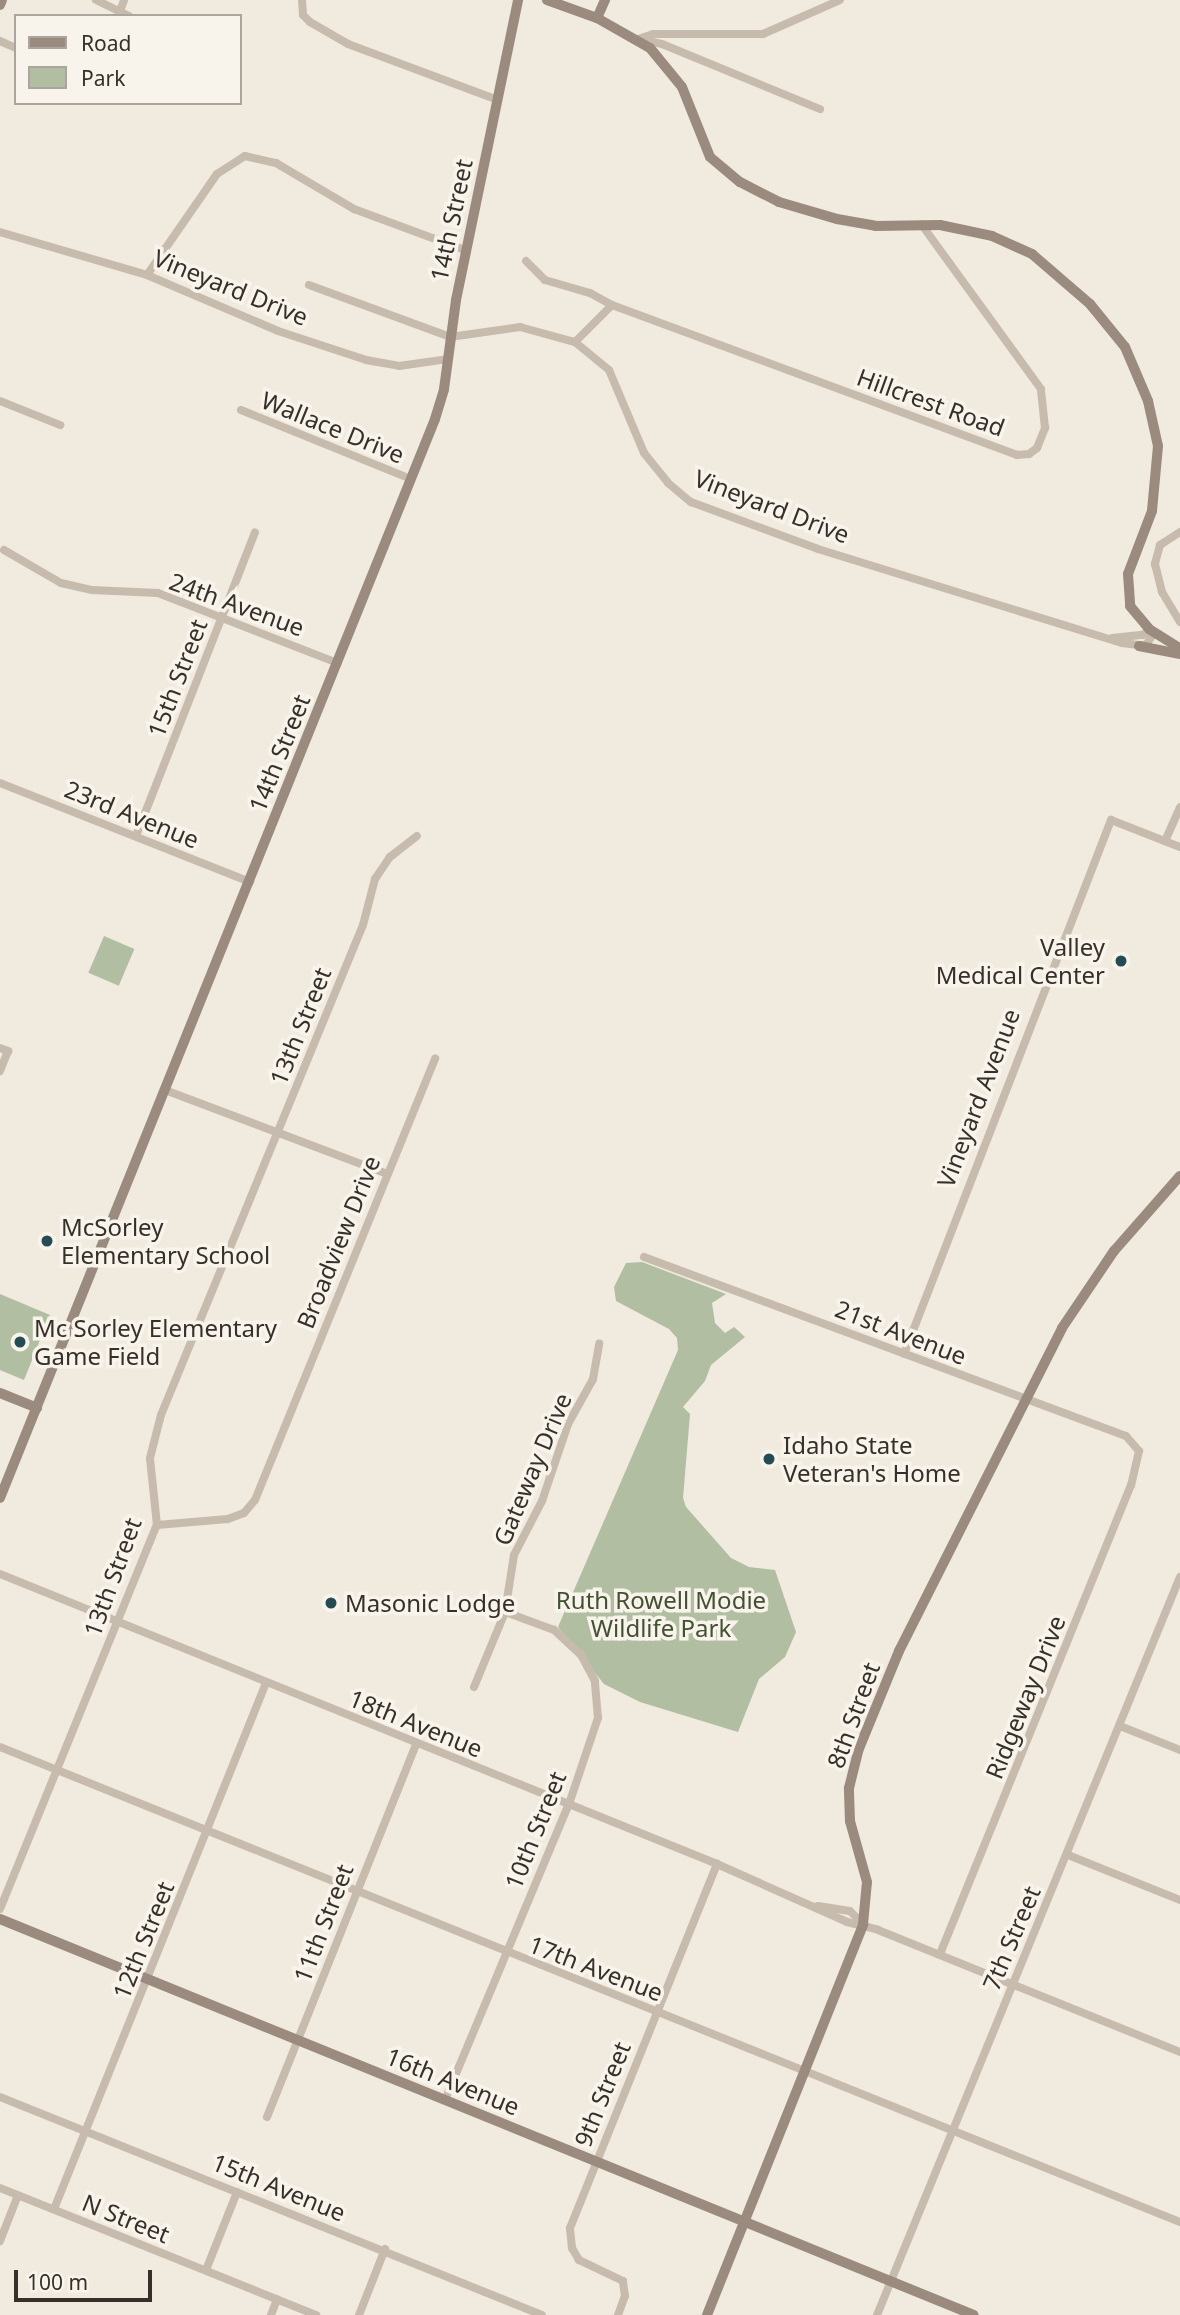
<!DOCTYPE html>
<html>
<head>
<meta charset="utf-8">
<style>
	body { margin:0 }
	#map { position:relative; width:1180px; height:2315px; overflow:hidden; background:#f0eadf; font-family:"Noto Sans",sans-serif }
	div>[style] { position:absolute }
	.green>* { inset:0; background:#b1bea1; transform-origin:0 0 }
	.street>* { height:8px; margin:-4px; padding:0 4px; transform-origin:4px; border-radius:4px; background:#c7bbad }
	.secondary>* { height:10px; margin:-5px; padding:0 5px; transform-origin:5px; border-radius:5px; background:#9a8b7e }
	.dots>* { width:19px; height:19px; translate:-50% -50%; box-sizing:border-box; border:4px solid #f8f4eb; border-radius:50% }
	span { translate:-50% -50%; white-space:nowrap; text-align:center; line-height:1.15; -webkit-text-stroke:7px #f8f4eb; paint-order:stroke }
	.street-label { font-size:24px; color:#362f2a }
	.poi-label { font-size:24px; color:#362f2a }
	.right { translate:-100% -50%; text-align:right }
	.left { translate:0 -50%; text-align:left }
	.park-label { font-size:24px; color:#425131 }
	.legend { position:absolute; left:14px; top:14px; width:228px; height:91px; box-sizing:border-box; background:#f8f4eb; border:2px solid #aaa59e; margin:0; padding:9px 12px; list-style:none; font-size:21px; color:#362f2a }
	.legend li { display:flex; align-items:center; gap:14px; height:35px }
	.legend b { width:35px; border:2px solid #aaa59e }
	.scale { position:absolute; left:14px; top:2270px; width:138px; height:32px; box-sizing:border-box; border:4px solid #362f2a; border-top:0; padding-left:9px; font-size:21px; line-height:24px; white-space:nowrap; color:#362f2a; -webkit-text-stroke:5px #f8f4eb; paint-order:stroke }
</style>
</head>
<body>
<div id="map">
	<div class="green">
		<div style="left:104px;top:936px;width:33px;height:40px;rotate:23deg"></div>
		<div style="clip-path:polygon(642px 1262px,726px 1294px,712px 1303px,715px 1323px,725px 1333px,734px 1327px,745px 1337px,711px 1365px,705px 1381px,683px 1407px,690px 1414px,683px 1498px,686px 1507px,731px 1558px,749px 1567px,775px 1570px,796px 1632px,785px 1657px,759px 1679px,738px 1732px,640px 1702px,604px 1684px,558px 1627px,678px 1350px,677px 1338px,669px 1329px,616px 1301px,614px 1287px,626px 1263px)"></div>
		<div style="clip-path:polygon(0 1294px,50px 1315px,24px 1380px,0 1370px)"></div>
	</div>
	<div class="street">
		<div style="left:96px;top:0;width:37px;rotate:26deg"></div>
		<div style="left:302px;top:0;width:15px;rotate:86deg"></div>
		<div style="left:303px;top:15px;width:10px;rotate:45deg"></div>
		<div style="left:310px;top:22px;width:44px;rotate:30.1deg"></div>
		<div style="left:348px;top:44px;width:160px;rotate:20.5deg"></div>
		<div style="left:118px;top:16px;width:17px;rotate:-69deg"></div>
		<div style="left:638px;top:39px;width:16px;rotate:-18deg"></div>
		<div style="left:653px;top:34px;width:110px"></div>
		<div style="left:763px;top:34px;width:84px;rotate:-23.8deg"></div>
		<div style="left:640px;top:39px;width:23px;rotate:13deg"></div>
		<div style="left:662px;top:44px;width:171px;rotate:22.4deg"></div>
		<div style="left:0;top:41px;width:17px;rotate:24deg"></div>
		<div style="left:0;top:232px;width:153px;rotate:16.3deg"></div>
		<div style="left:147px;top:275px;width:142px;rotate:23.1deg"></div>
		<div style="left:278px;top:331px;width:93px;rotate:18.2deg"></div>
		<div style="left:366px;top:360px;width:34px;rotate:10deg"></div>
		<div style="left:399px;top:366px;width:49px;rotate:-8.1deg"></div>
		<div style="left:526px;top:261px;width:27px;rotate:45deg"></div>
		<div style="left:545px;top:280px;width:47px;rotate:16.1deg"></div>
		<div style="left:590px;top:293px;width:25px;rotate:29deg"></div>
		<div style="left:147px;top:275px;width:123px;rotate:-55.3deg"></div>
		<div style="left:217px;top:174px;width:33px;rotate:-33deg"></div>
		<div style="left:245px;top:156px;width:32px;rotate:13deg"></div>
		<div style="left:276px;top:163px;width:91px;rotate:30.5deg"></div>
		<div style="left:354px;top:209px;width:118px;rotate:20.3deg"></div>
		<div style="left:309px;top:285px;width:150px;rotate:20.2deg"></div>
		<div style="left:450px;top:337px;width:71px;rotate:-8.1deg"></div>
		<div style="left:520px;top:327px;width:57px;rotate:15.3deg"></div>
		<div style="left:575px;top:342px;width:44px;rotate:39.5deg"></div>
		<div style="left:609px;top:370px;width:90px;rotate:67.1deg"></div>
		<div style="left:644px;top:453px;width:38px;rotate:51deg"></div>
		<div style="left:668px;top:483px;width:30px;rotate:40deg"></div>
		<div style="left:691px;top:502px;width:135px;rotate:20.3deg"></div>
		<div style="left:818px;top:549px;width:318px;rotate:17.2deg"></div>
		<div style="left:1122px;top:643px;width:23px;rotate:7deg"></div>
		<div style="left:1145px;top:646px;width:16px;rotate:-55deg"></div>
		<div style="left:575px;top:342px;width:52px;rotate:-45deg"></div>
		<div style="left:612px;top:305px;width:432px;rotate:20.3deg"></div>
		<div style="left:1017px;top:455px;width:12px;rotate:-5deg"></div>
		<div style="left:1029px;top:454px;width:10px;rotate:-37deg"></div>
		<div style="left:1037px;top:448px;width:22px;rotate:-68deg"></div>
		<div style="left:1045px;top:428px;width:39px;rotate:-96deg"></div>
		<div style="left:1041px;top:389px;width:203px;rotate:-126deg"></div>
		<div style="left:0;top:401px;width:65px;rotate:21.8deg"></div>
		<div style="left:241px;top:410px;width:183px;rotate:22.1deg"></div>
		<div style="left:1180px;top:532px;width:24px;rotate:147deg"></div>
		<div style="left:1160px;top:545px;width:20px;rotate:105deg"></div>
		<div style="left:1155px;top:564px;width:29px;rotate:76deg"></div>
		<div style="left:1162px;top:592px;width:35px;rotate:59deg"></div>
		<div style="left:4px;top:550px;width:66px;rotate:30.1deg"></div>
		<div style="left:61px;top:583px;width:32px;rotate:13deg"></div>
		<div style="left:92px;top:590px;width:66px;rotate:2.6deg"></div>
		<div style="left:158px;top:593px;width:193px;rotate:21.3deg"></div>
		<div style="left:1112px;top:638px;width:31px;rotate:-6deg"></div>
		<div style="left:1143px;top:635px;width:8px;rotate:-45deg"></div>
		<div style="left:0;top:783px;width:269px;rotate:21.6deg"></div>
		<div style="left:136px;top:836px;width:326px;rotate:-68.6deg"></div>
		<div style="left:1165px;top:841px;width:37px;rotate:-66deg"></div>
		<div style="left:0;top:1048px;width:9px;rotate:21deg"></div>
		<div style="left:8px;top:1051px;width:22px;rotate:112deg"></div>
		<div style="left:165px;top:1090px;width:235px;rotate:20.7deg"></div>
		<div style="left:644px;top:1257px;width:514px;rotate:20.37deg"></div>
		<div style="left:1126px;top:1436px;width:20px;rotate:49deg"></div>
		<div style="left:1139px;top:1451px;width:35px;rotate:103deg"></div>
		<div style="left:1131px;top:1485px;width:506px;rotate:112.16deg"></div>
		<div style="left:904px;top:1354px;width:573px;rotate:-68.81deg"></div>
		<div style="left:1111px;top:820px;width:74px;rotate:21.4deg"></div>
		<div style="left:157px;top:1525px;width:71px;rotate:-4.8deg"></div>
		<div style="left:228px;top:1519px;width:17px;rotate:-21deg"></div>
		<div style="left:244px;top:1513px;width:17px;rotate:-50deg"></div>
		<div style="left:255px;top:1500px;width:477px;rotate:-67.8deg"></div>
		<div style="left:0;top:1574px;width:773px;rotate:22.02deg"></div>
		<div style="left:717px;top:1864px;width:142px;rotate:24deg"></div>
		<div style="left:847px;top:1922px;width:32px;rotate:14deg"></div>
		<div style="left:878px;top:1930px;width:326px;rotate:22deg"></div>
		<div style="left:474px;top:1687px;width:81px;rotate:-67.5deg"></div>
		<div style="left:505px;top:1612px;width:58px;rotate:-81deg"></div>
		<div style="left:514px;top:1555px;width:61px;rotate:-62.6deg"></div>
		<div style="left:542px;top:1501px;width:81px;rotate:-71.3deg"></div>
		<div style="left:568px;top:1424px;width:51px;rotate:-60.9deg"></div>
		<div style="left:593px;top:1379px;width:36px;rotate:-80deg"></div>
		<div style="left:1120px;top:1726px;width:65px;rotate:21.8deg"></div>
		<div style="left:0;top:1747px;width:1272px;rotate:21.93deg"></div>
		<div style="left:1068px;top:1855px;width:121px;rotate:21.9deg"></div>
		<div style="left:818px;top:1906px;width:32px;rotate:9deg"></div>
		<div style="left:850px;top:1911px;width:18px;rotate:45deg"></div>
		<div style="left:0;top:1909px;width:415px;rotate:-67.8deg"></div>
		<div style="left:157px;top:1525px;width:67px;rotate:-96deg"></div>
		<div style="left:150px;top:1458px;width:44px;rotate:-75.7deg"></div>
		<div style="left:161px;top:1415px;width:530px;rotate:-67.6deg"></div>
		<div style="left:363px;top:925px;width:48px;rotate:-75.4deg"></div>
		<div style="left:375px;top:879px;width:27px;rotate:-56deg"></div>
		<div style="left:390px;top:857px;width:34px;rotate:-38deg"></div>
		<div style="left:0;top:2097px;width:584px;rotate:21.91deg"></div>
		<div style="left:445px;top:2100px;width:321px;rotate:-67.3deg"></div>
		<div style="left:569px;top:1804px;width:91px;rotate:-71.4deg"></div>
		<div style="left:598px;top:1718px;width:37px;rotate:-95deg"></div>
		<div style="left:595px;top:1681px;width:30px;rotate:-118deg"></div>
		<div style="left:581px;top:1655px;width:37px;rotate:-137deg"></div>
		<div style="left:554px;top:1630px;width:52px;rotate:-159.8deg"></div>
		<div style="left:267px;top:2117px;width:402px;rotate:-68.2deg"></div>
		<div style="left:0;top:2188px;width:341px;rotate:21.9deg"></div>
		<div style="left:54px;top:2209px;width:567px;rotate:-68.05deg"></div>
		<div style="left:0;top:2241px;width:49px;rotate:-68.6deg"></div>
		<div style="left:206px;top:2270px;width:84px;rotate:-68.3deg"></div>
		<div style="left:271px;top:2315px;width:17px;rotate:-69deg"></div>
		<div style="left:359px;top:2315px;width:71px;rotate:-68.5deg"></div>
		<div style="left:618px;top:2315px;width:20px;rotate:-70deg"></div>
		<div style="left:625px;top:2296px;width:15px;rotate:-98deg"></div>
		<div style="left:623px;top:2281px;width:49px;rotate:-154.5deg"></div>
		<div style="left:579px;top:2260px;width:14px;rotate:-120deg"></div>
		<div style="left:572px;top:2248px;width:20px;rotate:-96deg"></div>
		<div style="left:570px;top:2228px;width:393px;rotate:-68deg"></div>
		<div style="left:877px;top:2315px;width:798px;rotate:-67.68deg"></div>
	</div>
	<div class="secondary">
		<div style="left:547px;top:0;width:53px;rotate:19.8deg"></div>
		<div style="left:597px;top:18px;width:61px;rotate:29.5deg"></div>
		<div style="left:650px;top:48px;width:50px;rotate:50.6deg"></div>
		<div style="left:682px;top:87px;width:75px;rotate:68.2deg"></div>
		<div style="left:710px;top:157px;width:39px;rotate:40deg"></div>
		<div style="left:740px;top:182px;width:44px;rotate:27.1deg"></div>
		<div style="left:779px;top:202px;width:60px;rotate:16.3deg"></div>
		<div style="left:837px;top:219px;width:39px;rotate:10deg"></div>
		<div style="left:875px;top:226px;width:65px;rotate:-0.9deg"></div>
		<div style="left:940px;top:225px;width:53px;rotate:11.9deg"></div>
		<div style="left:992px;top:236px;width:44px;rotate:24.2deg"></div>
		<div style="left:1032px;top:254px;width:77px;rotate:40.8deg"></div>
		<div style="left:1090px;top:304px;width:55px;rotate:50.9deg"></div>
		<div style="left:1125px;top:347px;width:59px;rotate:66.9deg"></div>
		<div style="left:1148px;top:401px;width:46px;rotate:77.5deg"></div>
		<div style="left:1158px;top:446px;width:65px;rotate:95.3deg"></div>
		<div style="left:1152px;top:511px;width:67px;rotate:110.9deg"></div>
		<div style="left:1128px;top:574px;width:32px;rotate:86deg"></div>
		<div style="left:1130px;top:606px;width:30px;rotate:50deg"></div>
		<div style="left:1149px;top:629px;width:36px;rotate:32deg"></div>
		<div style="left:0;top:5px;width:5px;rotate:-68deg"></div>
		<div style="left:597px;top:18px;width:20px;rotate:-66deg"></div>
		<div style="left:1139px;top:646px;width:42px;rotate:11deg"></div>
		<div style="left:0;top:1393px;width:40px;rotate:22deg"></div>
		<div style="left:0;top:1498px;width:1163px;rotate:-68.04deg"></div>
		<div style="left:435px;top:419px;width:31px;rotate:-73deg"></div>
		<div style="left:444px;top:389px;width:90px;rotate:-82.3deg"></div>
		<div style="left:456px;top:300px;width:306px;rotate:-78.3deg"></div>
		<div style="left:0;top:1919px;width:1051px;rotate:22.13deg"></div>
		<div style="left:707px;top:2315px;width:421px;rotate:-68.2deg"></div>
		<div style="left:863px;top:1924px;width:42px;rotate:-84.6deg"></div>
		<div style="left:867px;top:1882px;width:63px;rotate:-105.6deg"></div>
		<div style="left:850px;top:1821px;width:33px;rotate:-92deg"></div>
		<div style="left:849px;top:1788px;width:38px;rotate:-76deg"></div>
		<div style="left:858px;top:1751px;width:108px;rotate:-67.7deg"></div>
		<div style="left:899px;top:1651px;width:362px;rotate:-63.2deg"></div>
		<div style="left:1062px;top:1328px;width:93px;rotate:-56deg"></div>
		<div style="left:1114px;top:1251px;width:100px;rotate:-48.7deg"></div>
	</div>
	<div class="dots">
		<div style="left:1121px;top:961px;background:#254b53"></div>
		<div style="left:47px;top:1241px;background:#254b53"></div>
		<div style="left:20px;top:1342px;background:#254b53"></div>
		<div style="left:769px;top:1459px;background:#254b53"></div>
		<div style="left:331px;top:1603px;background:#254b53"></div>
	</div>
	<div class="street-label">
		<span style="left:451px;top:220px;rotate:-78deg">14th Street</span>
		<span style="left:231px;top:287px;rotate:22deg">Vineyard Drive</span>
		<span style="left:931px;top:402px;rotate:20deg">Hillcrest Road</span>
		<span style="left:333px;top:427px;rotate:22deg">Wallace Drive</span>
		<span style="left:772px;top:506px;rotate:21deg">Vineyard Drive</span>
		<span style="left:237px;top:604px;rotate:20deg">24th Avenue</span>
		<span style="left:177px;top:678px;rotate:-69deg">15th Street</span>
		<span style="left:279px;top:753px;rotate:-68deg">14th Street</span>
		<span style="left:132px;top:814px;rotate:22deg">23rd Avenue</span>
		<span style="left:300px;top:1026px;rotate:-68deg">13th Street</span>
		<span style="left:978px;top:1098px;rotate:-69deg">Vineyard Avenue</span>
		<span style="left:338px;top:1242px;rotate:-68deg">Broadview Drive</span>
		<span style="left:901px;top:1332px;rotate:21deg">21st Avenue</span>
		<span style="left:532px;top:1469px;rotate:-67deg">Gateway Drive</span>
		<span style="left:112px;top:1577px;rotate:-70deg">13th Street</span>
		<span style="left:1025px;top:1697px;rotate:-68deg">Ridgeway Drive</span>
		<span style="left:853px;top:1715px;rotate:-70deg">8th Street</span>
		<span style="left:416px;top:1723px;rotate:22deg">18th Avenue</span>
		<span style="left:535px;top:1830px;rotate:-68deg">10th Street</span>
		<span style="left:323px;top:1923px;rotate:-69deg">11th Street</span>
		<span style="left:1011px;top:1938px;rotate:-67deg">7th Street</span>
		<span style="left:143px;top:1940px;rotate:-68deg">12th Street</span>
		<span style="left:596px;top:1968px;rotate:21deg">17th Avenue</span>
		<span style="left:453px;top:2081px;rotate:22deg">16th Avenue</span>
		<span style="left:602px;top:2094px;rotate:-68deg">9th Street</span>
		<span style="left:279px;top:2187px;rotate:22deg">15th Avenue</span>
		<span style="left:126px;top:2218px;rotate:22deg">N Street</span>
	</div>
	<div class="poi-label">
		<span class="right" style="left:1105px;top:961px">Valley<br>Medical Center</span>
		<span class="left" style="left:61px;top:1241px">McSorley<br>Elementary School</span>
		<span class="left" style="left:34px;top:1342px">Mc Sorley Elementary<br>Game Field</span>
		<span class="left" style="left:783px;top:1459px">Idaho State<br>Veteran's Home</span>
		<span class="left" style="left:345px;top:1603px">Masonic Lodge</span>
	</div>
	<div class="park-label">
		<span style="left:661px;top:1614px">Ruth Rowell Modie<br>Wildlife Park</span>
	</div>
	<ul class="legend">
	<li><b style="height:9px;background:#9a8b7e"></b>Road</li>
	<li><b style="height:19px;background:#b1bea1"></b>Park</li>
	</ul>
	<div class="scale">100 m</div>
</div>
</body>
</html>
